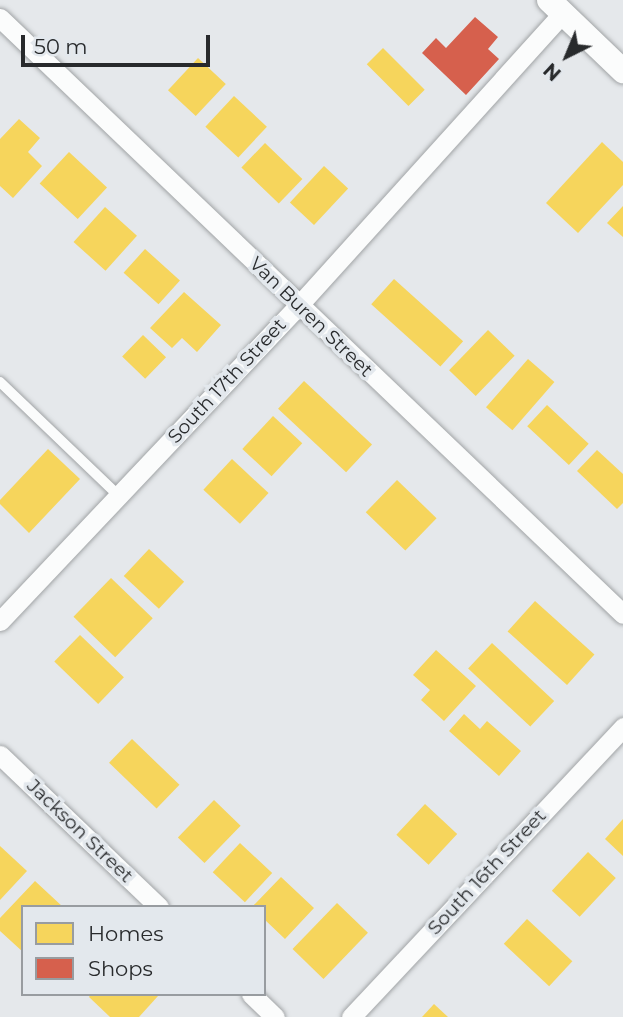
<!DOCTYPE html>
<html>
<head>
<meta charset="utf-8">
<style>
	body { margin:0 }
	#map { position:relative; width:623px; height:1017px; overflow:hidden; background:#e5e8eb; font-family:Montserrat,sans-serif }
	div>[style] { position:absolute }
	.homes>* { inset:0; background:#f6d55c; transform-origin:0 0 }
	.shops>* { inset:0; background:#d6604d }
	.roads { filter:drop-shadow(0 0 2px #a1a4a6) drop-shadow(0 0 2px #a1a4a6) }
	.service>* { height:10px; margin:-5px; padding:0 5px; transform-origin:5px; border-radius:5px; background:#fbfcfc }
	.minor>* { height:19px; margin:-9.5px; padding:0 9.5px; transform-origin:9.5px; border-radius:9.5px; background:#fbfcfc }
	.tertiary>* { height:24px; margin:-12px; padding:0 12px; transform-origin:12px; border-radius:12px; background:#fbfcfc }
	span { translate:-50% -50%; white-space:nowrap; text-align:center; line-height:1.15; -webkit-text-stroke:7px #e3e8ed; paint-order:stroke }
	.street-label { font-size:19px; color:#282a2c }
	.legend { position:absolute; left:21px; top:905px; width:245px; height:91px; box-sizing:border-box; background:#e3e8ed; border:2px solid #989ca0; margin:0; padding:9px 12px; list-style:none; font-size:21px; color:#282a2c }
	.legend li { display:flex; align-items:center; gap:14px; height:35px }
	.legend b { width:35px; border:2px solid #989ca0 }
	.north { position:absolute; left:532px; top:21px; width:70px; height:70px; -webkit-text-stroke:5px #e3e8ed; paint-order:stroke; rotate:223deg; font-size:19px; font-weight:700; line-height:28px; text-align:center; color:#282a2c }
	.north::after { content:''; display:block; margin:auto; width:24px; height:32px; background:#282a2c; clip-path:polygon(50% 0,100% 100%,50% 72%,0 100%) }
	.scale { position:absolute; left:21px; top:35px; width:189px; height:32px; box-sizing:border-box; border:4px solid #282a2c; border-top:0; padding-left:9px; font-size:21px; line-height:24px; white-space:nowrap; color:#282a2c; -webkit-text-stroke:5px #e3e8ed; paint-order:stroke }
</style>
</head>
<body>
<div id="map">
	<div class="homes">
		<div style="left:383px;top:48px;width:59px;height:23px;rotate:45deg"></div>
		<div style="left:198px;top:58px;width:38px;height:44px;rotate:43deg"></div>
		<div style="left:234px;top:96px;width:45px;height:42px;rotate:43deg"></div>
		<div style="clip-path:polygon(19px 119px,40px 138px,28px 152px,42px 166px,13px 198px,0 186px,0 139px)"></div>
		<div style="clip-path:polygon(602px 142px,623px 162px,623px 185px,578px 233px,546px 203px)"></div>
		<div style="left:265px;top:143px;width:52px;height:34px;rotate:44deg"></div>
		<div style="left:69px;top:152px;width:52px;height:43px;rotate:43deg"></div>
		<div style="left:324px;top:166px;width:33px;height:50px;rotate:43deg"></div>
		<div style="clip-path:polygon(623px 206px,623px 237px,607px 223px)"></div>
		<div style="left:105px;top:207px;width:43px;height:47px;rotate:42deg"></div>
		<div style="left:145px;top:249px;width:47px;height:32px;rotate:42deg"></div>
		<div style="left:394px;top:279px;width:93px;height:34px;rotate:42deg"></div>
		<div style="clip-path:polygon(184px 292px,221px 325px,197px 352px,182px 338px,172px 348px,150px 328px)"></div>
		<div style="left:488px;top:330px;width:37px;height:56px;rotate:44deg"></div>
		<div style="left:143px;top:335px;width:32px;height:30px;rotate:44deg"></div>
		<div style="left:528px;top:359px;width:35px;height:64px;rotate:41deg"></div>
		<div style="left:304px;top:381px;width:93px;height:38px;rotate:43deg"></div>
		<div style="left:547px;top:405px;width:57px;height:29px;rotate:43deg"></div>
		<div style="left:273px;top:416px;width:40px;height:45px;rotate:43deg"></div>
		<div style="clip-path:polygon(48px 449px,80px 479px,29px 533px,0 504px,0 500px)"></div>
		<div style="clip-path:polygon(597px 450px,623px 474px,623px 503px,617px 509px,577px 471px)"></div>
		<div style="left:232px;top:459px;width:50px;height:42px;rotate:43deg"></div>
		<div style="left:397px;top:480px;width:55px;height:45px;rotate:44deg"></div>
		<div style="left:149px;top:549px;width:48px;height:37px;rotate:43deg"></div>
		<div style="left:111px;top:578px;width:58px;height:54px;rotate:44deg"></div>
		<div style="left:535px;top:601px;width:80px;height:41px;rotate:42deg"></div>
		<div style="left:80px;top:635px;width:61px;height:37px;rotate:44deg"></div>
		<div style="left:492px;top:643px;width:85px;height:35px;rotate:43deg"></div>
		<div style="clip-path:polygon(436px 650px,476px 686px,444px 721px,421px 700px,430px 690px,413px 675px)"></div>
		<div style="clip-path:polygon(464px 714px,480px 729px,487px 721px,521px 751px,499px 776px,449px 731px)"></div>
		<div style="left:132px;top:739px;width:66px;height:33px;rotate:44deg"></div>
		<div style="left:214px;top:800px;width:37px;height:52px;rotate:44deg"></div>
		<div style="left:425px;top:804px;width:44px;height:42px;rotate:43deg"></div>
		<div style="clip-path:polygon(623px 819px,623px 856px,605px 839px)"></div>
		<div style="left:240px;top:843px;width:44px;height:40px;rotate:43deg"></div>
		<div style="clip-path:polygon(0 846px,27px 871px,0 900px)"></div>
		<div style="left:588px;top:852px;width:38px;height:53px;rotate:43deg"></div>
		<div style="clip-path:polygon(281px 877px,314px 908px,285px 939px,264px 919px,264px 907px,252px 907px)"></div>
		<div style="clip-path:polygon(35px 881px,63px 907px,23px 907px,23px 952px,0 931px,0 918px)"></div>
		<div style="left:337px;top:903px;width:43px;height:64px;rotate:44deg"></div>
		<div style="left:527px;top:919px;width:62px;height:34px;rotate:43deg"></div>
		<div style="clip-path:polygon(91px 994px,157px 994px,158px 996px,139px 1017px,110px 1017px,89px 997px)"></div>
		<div style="clip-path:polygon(434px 1004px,448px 1017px,422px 1017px)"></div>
	</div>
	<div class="shops">
		<div style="clip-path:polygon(475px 17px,498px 37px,488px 49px,499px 59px,466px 95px,422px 53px,436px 38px,446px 48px)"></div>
	</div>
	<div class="roads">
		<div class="service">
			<div style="left:0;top:382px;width:165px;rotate:43.8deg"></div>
		</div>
		<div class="minor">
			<div style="left:0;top:18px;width:862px;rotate:43.73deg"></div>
			<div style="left:0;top:621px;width:434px;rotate:-46.6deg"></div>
			<div style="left:298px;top:306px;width:395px;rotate:-47.9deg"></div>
			<div style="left:0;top:755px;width:220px;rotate:43.7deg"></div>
			<div style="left:251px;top:994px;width:33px;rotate:44deg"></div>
			<div style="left:351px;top:1017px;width:398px;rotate:-46.8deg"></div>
		</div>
		<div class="tertiary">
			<div style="left:549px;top:0;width:103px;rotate:43.8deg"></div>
		</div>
	</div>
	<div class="street-label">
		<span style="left:311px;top:317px;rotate:44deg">Van Buren Street</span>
		<span style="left:227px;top:381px;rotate:-47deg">South 17th Street</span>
		<span style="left:80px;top:831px;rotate:44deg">Jackson Street</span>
		<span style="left:487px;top:872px;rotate:-47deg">South 16th Street</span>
	</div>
	<ul class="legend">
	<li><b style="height:19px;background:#f6d55c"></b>Homes</li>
	<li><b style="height:19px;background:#d6604d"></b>Shops</li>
	</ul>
	<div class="north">N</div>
	<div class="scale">50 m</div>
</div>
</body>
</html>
